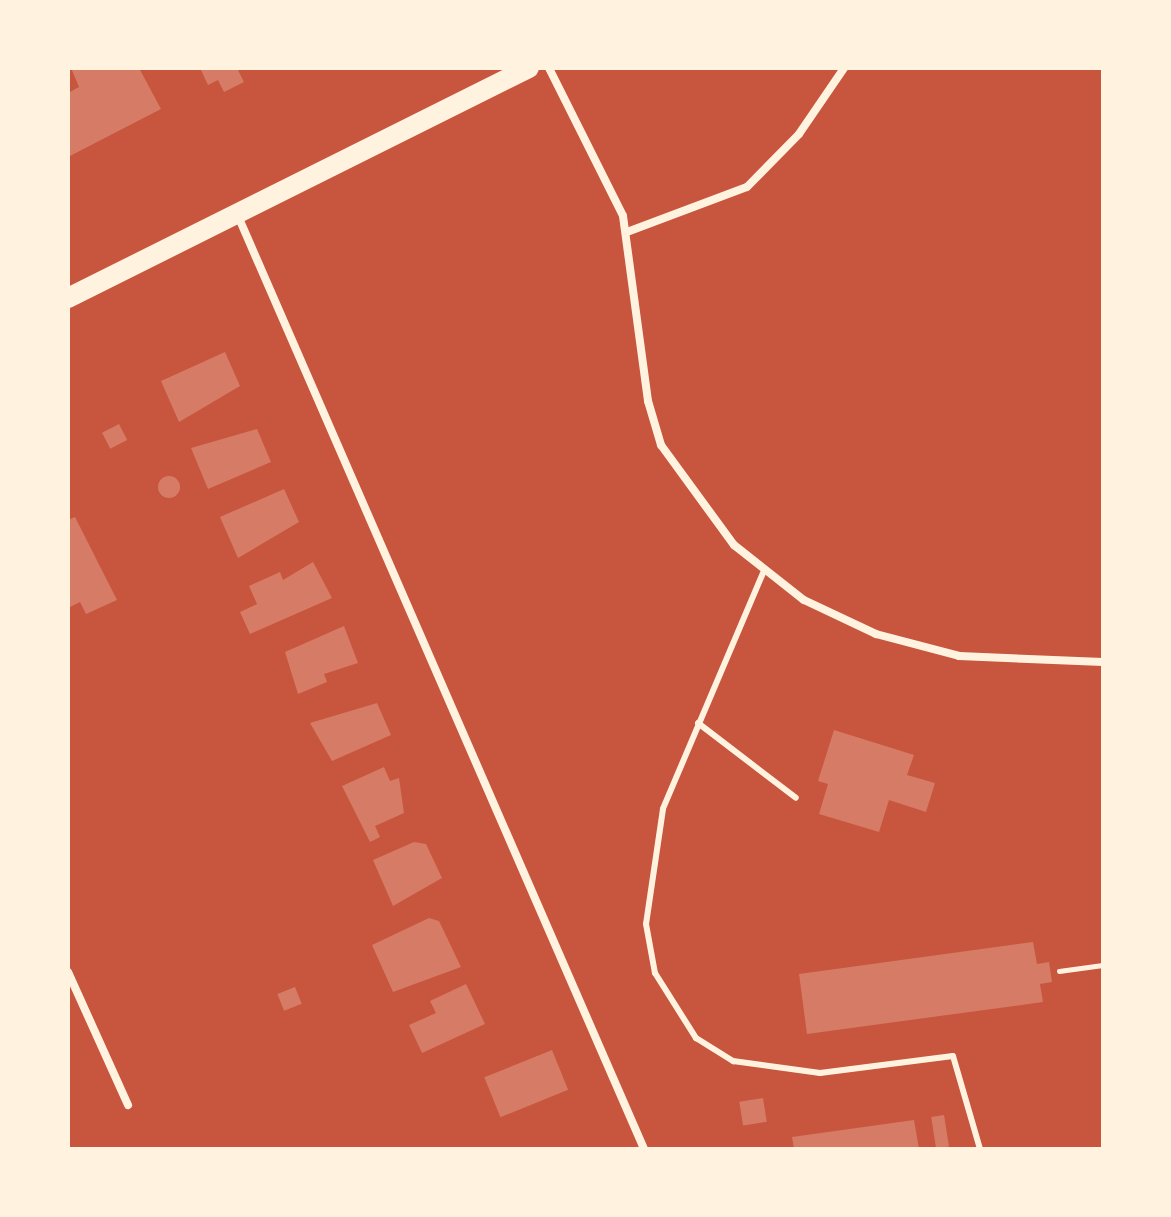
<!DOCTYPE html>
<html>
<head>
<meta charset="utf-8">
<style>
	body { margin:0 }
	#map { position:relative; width:1171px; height:1217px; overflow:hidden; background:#c8553d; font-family:Figtree,sans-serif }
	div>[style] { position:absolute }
	.building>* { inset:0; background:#d67c66; transform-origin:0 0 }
	.round { border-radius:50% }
	.path>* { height:5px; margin:-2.5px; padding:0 2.5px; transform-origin:2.5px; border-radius:2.5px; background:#fff3e0 }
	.service>* { height:6px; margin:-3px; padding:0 3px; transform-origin:3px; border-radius:3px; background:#fff3e0 }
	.minor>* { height:8px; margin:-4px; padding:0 4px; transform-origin:4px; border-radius:4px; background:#fff3e0 }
	.primary>* { height:20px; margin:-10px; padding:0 10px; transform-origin:10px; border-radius:10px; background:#fff3e0 }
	span { translate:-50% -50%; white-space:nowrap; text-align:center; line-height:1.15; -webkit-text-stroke:6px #fff3e0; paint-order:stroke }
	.frame { position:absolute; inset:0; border:70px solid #fff3e0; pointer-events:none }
</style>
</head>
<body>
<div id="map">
	<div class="building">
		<div style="clip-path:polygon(71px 68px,139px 68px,161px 109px,68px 157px,68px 93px,79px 87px)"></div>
		<div style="clip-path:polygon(200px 68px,237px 68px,244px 82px,224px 92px,218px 80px,208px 85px)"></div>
		<div style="clip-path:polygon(225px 352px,240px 386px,179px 422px,161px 381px)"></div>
		<div style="left:119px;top:424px;width:18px;height:19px;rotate:63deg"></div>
		<div style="clip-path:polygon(257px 429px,271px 462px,208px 489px,191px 448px)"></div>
		<div class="round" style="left:158px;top:476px;width:22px;height:22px"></div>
		<div style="clip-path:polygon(284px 489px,299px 522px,238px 558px,220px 517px)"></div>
		<div style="clip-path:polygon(75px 517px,117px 600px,86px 614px,80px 602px,68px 608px,68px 520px)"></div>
		<div style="clip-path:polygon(313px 562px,332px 598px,250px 634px,240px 612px,257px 604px,249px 586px,280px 572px,283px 580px)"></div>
		<div style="clip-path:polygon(344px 626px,358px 663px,324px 674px,327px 682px,298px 694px,285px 652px)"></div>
		<div style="clip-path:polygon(377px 703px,391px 735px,332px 761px,310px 723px)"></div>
		<div style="clip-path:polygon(834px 730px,914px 755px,907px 775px,935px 783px,926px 812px,889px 800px,879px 832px,819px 814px,828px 784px,818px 781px)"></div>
		<div style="clip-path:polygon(384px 767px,390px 781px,399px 778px,404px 813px,375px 826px,380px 837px,370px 842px,342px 786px)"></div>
		<div style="clip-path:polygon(414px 842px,426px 844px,442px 878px,393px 906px,373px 860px)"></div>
		<div style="clip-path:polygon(429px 918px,439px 921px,461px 967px,393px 992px,372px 945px)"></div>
		<div style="clip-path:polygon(1033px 942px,1037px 964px,1049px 962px,1052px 982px,1040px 984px,1043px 1002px,807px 1034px,799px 974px)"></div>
		<div style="clip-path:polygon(466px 984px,485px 1024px,422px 1053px,409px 1025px,436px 1013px,430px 1001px)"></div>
		<div style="left:295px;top:987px;width:18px;height:19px;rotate:68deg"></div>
		<div style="left:552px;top:1050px;width:43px;height:73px;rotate:68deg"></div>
		<div style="left:763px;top:1098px;width:24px;height:24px;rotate:81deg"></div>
		<div style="left:944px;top:1115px;width:32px;height:13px;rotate:81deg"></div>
		<div style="clip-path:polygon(914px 1120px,919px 1149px,794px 1149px,792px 1137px)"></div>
	</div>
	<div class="path">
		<div style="left:1059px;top:971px;width:44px;rotate:-7.8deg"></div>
	</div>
	<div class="service">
		<div style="left:763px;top:573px;width:256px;rotate:113deg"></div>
		<div style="left:663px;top:809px;width:116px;rotate:98.4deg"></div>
		<div style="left:646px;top:924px;width:50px;rotate:79.6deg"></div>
		<div style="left:655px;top:973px;width:77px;rotate:57.8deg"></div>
		<div style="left:696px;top:1038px;width:44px;rotate:31.9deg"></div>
		<div style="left:733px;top:1061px;width:88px;rotate:7.9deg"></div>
		<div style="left:820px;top:1073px;width:134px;rotate:-7.3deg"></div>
		<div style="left:953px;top:1056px;width:97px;rotate:73.8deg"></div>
		<div style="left:698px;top:723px;width:123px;rotate:37.4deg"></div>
	</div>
	<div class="minor">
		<div style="left:549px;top:68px;width:165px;rotate:63.4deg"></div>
		<div style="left:623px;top:216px;width:187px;rotate:82.3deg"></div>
		<div style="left:648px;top:401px;width:46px;rotate:73.5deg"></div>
		<div style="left:661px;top:445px;width:124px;rotate:53.9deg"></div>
		<div style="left:734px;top:545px;width:89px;rotate:38.2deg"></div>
		<div style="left:804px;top:600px;width:80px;rotate:25.3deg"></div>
		<div style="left:876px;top:634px;width:86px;rotate:14.8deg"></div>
		<div style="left:959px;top:656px;width:144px;rotate:2.4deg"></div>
		<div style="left:238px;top:216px;width:1018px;rotate:66.48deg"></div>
		<div style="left:627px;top:232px;width:128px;rotate:-20.6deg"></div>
		<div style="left:747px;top:187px;width:74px;rotate:-45.5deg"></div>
		<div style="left:799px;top:134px;width:80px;rotate:-55.7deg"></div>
		<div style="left:68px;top:972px;width:146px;rotate:65.7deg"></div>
	</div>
	<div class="primary">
		<div style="left:68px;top:298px;width:515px;rotate:-26.52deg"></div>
	</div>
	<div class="frame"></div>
</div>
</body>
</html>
